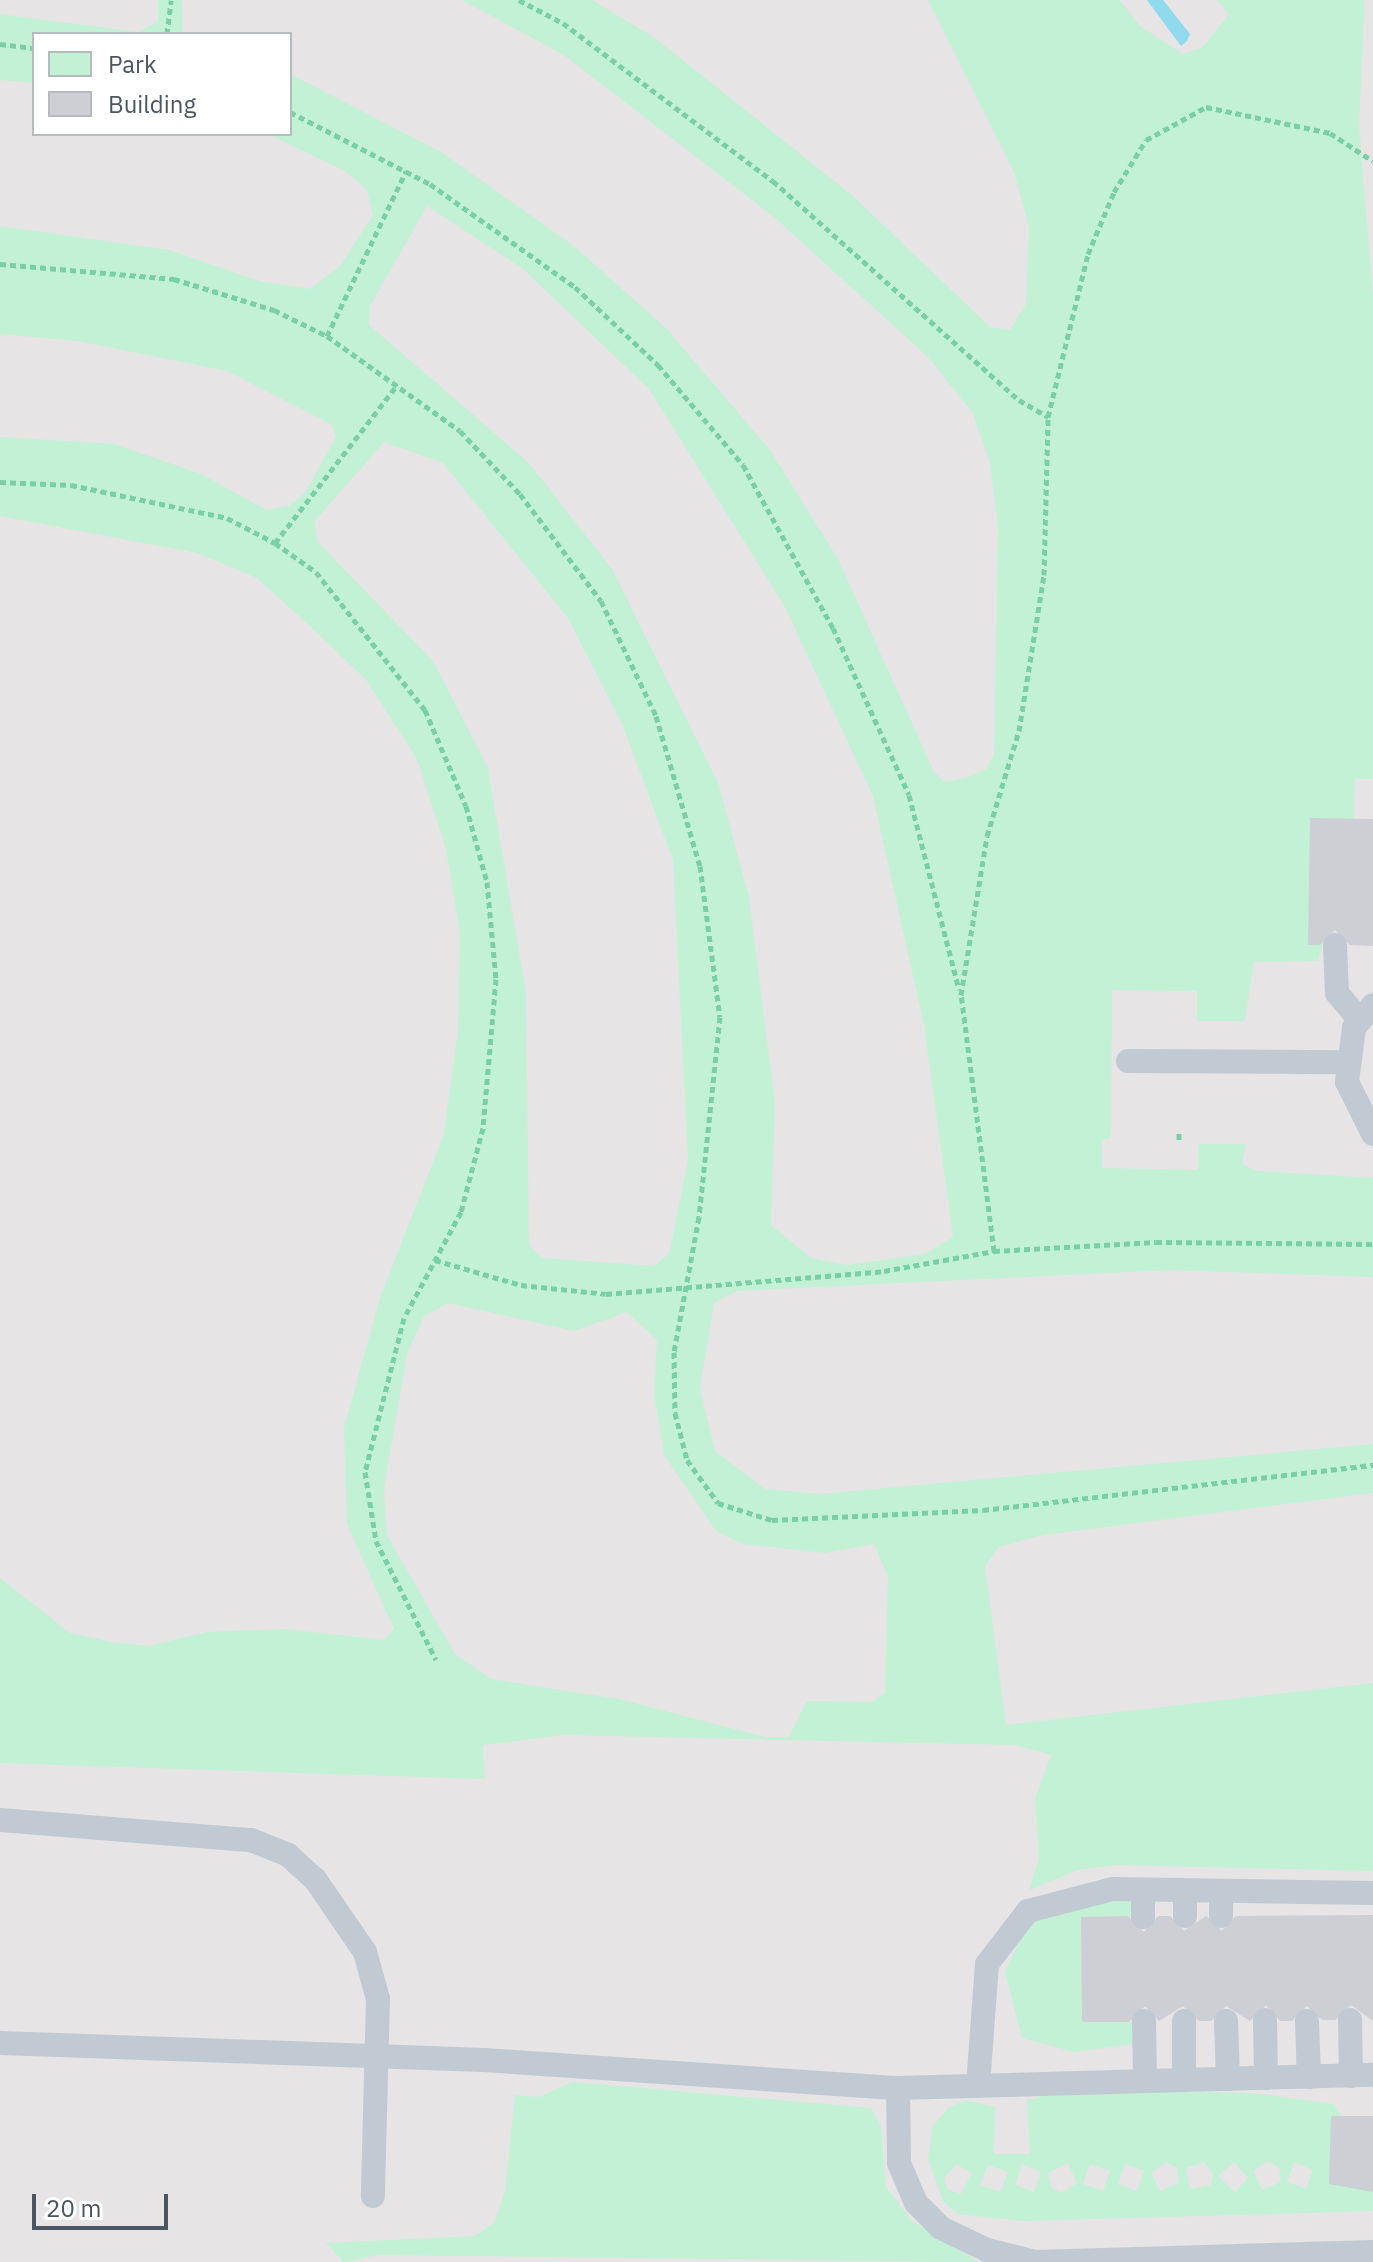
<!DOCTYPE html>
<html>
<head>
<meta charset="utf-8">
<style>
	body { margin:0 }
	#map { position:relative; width:1373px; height:2262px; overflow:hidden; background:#f5f3f3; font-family:"IBM Plex Sans",sans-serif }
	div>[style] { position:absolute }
	.education>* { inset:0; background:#e6e4e5 }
	.green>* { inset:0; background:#c3f1d5 }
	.water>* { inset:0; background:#90daee }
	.building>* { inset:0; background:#cdcfd5 }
	.path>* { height:5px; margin-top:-2.5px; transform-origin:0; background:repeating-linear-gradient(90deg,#7ad0a6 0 6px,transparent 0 10px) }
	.service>* { height:24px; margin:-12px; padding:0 12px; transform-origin:12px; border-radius:12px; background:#c1cad2 }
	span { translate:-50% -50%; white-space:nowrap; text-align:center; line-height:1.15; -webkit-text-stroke:7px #fff; paint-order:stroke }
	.legend { position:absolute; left:32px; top:32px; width:260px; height:104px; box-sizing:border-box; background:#fff; border:2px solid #b7bbc0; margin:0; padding:10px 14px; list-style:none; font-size:24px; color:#4a5661 }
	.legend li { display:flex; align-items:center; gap:16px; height:40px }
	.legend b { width:40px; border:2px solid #b7bbc0 }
	.scale { position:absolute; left:32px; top:2194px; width:136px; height:36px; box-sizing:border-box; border:4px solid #4a5661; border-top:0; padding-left:10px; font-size:24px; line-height:28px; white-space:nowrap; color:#4a5661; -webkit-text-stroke:6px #fff; paint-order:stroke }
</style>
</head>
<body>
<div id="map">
	<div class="education">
		<div style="clip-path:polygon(evenodd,0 0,1373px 0,1373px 2262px,0 2262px,0 0,34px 34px,290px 34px,290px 134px,34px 134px,34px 34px)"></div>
	</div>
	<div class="green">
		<div style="clip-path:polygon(158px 0,182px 0,183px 34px,34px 34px,34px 83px,0 80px,0 14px,138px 32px,158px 22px)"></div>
		<div style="clip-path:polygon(evenodd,462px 0,592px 0,655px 38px,853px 196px,990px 327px,1010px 330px,1026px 304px,1029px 227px,1014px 172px,928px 0,1120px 0,1140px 26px,1183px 54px,1202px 48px,1229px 14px,1217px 0,1365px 0,1359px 124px,1373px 297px,1373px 779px,1355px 779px,1354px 819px,1318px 961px,1254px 962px,1245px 1021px,1197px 1021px,1197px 991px,1112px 990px,1111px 1139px,1102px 1139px,1102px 1168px,1198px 1170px,1199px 1144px,1246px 1144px,1242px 1164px,1257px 1171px,1373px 1178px,1373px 1277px,1170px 1270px,737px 1291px,714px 1303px,700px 1388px,715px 1451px,765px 1489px,820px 1494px,1373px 1444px,1373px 1493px,1043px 1535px,999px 1547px,985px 1566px,1006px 1725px,1373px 1683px,1373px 1871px,1117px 1865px,1077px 1870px,1029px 1890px,1039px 1859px,1035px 1799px,1051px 1755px,1016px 1745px,563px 1735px,483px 1745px,485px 1779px,0 1763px,0 1578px,70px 1633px,112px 1642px,149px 1646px,207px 1632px,285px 1629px,384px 1640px,394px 1629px,347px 1524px,344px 1428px,380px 1298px,444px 1134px,458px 1031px,460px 935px,446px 849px,417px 759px,367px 681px,311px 627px,257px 578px,197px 553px,0 516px,0 437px,114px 444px,201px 474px,267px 510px,289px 506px,305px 493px,336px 437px,331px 424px,227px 371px,78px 341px,0 334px,0 226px,169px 250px,260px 281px,310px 289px,340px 266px,373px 215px,367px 190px,345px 171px,268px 134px,290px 134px,290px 74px,441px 152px,574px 246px,666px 328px,770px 450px,838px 559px,934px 772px,945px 782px,966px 778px,986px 769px,994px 755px,998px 529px,990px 462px,972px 412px,928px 357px,774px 217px,564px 55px,462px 0,427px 206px,522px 268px,649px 389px,784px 605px,873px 796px,924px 1025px,953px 1237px,925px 1254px,847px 1265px,811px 1258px,771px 1225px,775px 1102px,749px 898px,719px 785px,612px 569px,529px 463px,369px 325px,370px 306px,427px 206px,462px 0,384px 442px,443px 463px,568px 618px,622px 724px,673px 860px,688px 1160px,669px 1254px,654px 1266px,542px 1258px,529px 1245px,526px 993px,488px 768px,433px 661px,317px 541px,315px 521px,384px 442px,462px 0,448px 1303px,574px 1331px,627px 1312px,657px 1340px,654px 1394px,664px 1455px,716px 1531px,743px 1544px,825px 1553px,874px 1544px,888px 1577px,885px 1693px,872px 1702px,807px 1701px,789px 1737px,765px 1737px,619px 1699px,491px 1679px,455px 1654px,387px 1535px,384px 1488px,407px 1354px,424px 1316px,448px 1303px)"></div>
		<div style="clip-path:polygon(1132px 1896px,1131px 1916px,1081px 1917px,1082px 2021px,1133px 2022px,1133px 2044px,1074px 2052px,1022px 2038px,1005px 1971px,1029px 1922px)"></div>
		<div style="clip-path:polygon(572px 2082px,871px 2108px,881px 2126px,886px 2187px,912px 2221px,979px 2262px,379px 2255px,344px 2262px,326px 2243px,475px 2236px,495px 2222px,505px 2191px,515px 2095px,539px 2097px)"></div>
		<div style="clip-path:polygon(evenodd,1067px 2090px,1254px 2093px,1334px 2104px,1341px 2116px,1331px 2116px,1331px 2135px,1373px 2189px,1373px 2211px,1023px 2221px,957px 2214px,943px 2201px,928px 2158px,933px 2126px,948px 2108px,965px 2100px,995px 2107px,994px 2154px,1030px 2154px,1027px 2100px,1067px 2090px,1268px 2161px,1279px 2167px,1281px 2182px,1262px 2190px,1253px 2171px,1268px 2161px,1067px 2090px,1166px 2162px,1177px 2168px,1179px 2183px,1160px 2191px,1151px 2173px,1166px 2162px,1067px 2090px,1204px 2162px,1213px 2174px,1211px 2185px,1190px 2189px,1186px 2168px,1204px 2162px,1067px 2090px,1234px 2162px,1248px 2178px,1235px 2192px,1218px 2176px,1234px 2162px,1067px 2090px,1294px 2162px,1313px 2170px,1306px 2189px,1287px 2182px,1294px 2162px,1067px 2090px,1068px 2163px,1077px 2183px,1061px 2193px,1051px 2187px,1048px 2173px,1068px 2163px,1067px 2090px,956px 2164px,972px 2173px,961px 2194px,947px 2189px,944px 2178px,956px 2164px,1067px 2090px,1022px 2164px,1041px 2172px,1034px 2192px,1015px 2185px,1022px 2164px,1067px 2090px,1090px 2164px,1110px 2171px,1103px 2191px,1083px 2184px,1090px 2164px,1067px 2090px,1125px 2164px,1144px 2171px,1137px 2191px,1118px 2184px,1125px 2164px,1067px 2090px,988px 2165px,1008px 2172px,1001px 2192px,980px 2185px,988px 2165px)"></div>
	</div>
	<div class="water">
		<div style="clip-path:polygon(1147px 0,1163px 0,1190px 34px,1187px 41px,1181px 46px)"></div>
	</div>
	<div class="building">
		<div style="clip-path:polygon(1310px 818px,1373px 819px,1373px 946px,1350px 945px,1335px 930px,1320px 945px,1308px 945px)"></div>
		<div style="clip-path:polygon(1373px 1915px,1373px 2021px,1351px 2005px,1335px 2020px,1322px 2020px,1307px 2006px,1292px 2021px,1280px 2021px,1266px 2005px,1250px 2021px,1226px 2006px,1211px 2021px,1199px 2021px,1183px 2006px,1159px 2021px,1145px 2006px,1129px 2022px,1082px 2022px,1081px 1917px,1128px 1916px,1144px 1932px,1158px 1916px,1170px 1916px,1184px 1931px,1206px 1916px,1222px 1931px,1236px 1916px)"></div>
		<div style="clip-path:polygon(1331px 2116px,1373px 2116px,1373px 2192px,1329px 2184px)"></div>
	</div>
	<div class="path">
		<div style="left:519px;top:0;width:50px;rotate:27.6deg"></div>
		<div style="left:563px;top:23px;width:263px;rotate:37deg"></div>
		<div style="left:773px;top:181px;width:329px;rotate:41.7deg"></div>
		<div style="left:1019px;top:400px;width:34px;rotate:30deg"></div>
		<div style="left:167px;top:34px;width:34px;rotate:-83deg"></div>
		<div style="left:0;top:44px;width:34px;rotate:7deg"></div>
		<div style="left:290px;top:112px;width:157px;rotate:27.2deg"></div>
		<div style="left:430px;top:184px;width:178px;rotate:35.4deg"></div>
		<div style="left:575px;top:287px;width:114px;rotate:43.2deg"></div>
		<div style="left:658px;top:365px;width:131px;rotate:49.6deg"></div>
		<div style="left:743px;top:465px;width:186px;rotate:61.1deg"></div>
		<div style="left:833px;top:628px;width:183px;rotate:65.5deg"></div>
		<div style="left:909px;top:795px;width:201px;rotate:75.6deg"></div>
		<div style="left:0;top:264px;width:175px;rotate:4.9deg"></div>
		<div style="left:174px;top:279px;width:105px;rotate:17.2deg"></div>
		<div style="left:274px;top:310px;width:59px;rotate:26.1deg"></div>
		<div style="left:327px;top:336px;width:163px;rotate:35.5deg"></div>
		<div style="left:460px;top:431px;width:87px;rotate:46.4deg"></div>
		<div style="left:520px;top:494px;width:134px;rotate:52.9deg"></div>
		<div style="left:601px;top:601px;width:127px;rotate:64.4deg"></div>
		<div style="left:656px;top:716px;width:156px;rotate:73.7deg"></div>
		<div style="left:700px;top:866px;width:152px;rotate:82.5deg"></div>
		<div style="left:720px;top:1017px;width:201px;rotate:96deg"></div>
		<div style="left:699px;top:1217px;width:137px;rotate:100.5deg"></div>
		<div style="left:674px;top:1352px;width:61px;rotate:89.1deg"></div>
		<div style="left:675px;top:1413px;width:49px;rotate:75.7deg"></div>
		<div style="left:687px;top:1460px;width:53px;rotate:54.2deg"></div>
		<div style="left:718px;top:1503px;width:57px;rotate:17.5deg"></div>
		<div style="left:772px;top:1520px;width:211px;rotate:-2.7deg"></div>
		<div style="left:983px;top:1510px;width:393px;rotate:-6.6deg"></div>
		<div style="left:327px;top:336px;width:183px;rotate:-64.4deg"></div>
		<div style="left:0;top:482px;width:71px;rotate:2.4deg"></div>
		<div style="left:71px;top:485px;width:159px;rotate:11.9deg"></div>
		<div style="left:227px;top:518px;width:54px;rotate:27.5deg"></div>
		<div style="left:275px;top:543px;width:50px;rotate:35.3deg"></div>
		<div style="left:316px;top:572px;width:176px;rotate:51.7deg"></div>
		<div style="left:425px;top:710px;width:104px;rotate:66.9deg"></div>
		<div style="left:466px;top:806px;width:79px;rotate:74.6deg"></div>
		<div style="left:487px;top:882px;width:97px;rotate:84.7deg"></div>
		<div style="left:496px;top:979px;width:150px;rotate:95deg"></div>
		<div style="left:483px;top:1128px;width:87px;rotate:104.7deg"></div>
		<div style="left:461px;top:1212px;width:120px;rotate:118.3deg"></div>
		<div style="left:404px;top:1318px;width:159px;rotate:104.2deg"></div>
		<div style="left:365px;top:1472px;width:70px;rotate:80.9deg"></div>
		<div style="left:376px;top:1541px;width:133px;rotate:63.2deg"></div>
		<div style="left:275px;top:543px;width:196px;rotate:-52.3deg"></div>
		<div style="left:1179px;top:1140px;width:9px;rotate:-90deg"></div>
		<div style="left:994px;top:1251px;width:258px;rotate:-97.3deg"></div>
		<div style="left:961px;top:995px;width:161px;rotate:-80.7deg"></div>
		<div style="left:987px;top:836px;width:110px;rotate:-73.1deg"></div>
		<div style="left:1019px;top:731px;width:158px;rotate:-80.9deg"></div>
		<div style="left:1044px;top:575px;width:158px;rotate:-88.5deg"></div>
		<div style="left:1048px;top:417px;width:168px;rotate:-76.2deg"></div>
		<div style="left:1088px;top:254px;width:67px;rotate:-67.2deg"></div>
		<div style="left:1114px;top:192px;width:61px;rotate:-58.4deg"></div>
		<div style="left:1146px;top:140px;width:68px;rotate:-28.8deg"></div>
		<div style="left:1206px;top:107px;width:127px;rotate:11.8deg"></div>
		<div style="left:1330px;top:133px;width:51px;rotate:33.1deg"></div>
		<div style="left:435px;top:1260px;width:90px;rotate:16.2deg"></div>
		<div style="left:521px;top:1285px;width:85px;rotate:6deg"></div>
		<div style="left:606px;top:1294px;width:279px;rotate:-4.7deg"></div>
		<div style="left:884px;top:1271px;width:112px;rotate:-10.3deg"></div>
		<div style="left:994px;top:1251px;width:162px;rotate:-3.2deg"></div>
		<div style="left:1156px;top:1242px;width:217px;rotate:0.5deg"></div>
	</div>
	<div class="service">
		<div style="left:1335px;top:945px;width:48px;rotate:87.6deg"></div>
		<div style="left:1337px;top:993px;width:35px;rotate:50deg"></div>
		<div style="left:1373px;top:1005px;width:30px;rotate:130deg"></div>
		<div style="left:1354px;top:1028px;width:54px;rotate:97.4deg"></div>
		<div style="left:1347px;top:1082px;width:58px;rotate:63.4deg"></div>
		<div style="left:1128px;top:1061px;width:219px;rotate:0.3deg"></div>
		<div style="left:0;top:1820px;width:252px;rotate:4.6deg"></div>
		<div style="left:251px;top:1840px;width:40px;rotate:22deg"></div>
		<div style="left:288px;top:1855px;width:36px;rotate:42deg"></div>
		<div style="left:315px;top:1879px;width:88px;rotate:55.6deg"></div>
		<div style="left:365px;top:1952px;width:49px;rotate:74.5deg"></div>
		<div style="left:378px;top:1999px;width:197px;rotate:91.5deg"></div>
		<div style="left:1143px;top:1890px;width:27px;rotate:90deg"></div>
		<div style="left:1221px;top:1891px;width:25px;rotate:90deg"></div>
		<div style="left:1185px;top:1916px;width:25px;rotate:-90deg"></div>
		<div style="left:1265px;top:2020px;width:58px;rotate:89deg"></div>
		<div style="left:1350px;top:2020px;width:56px;rotate:89deg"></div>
		<div style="left:1144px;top:2021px;width:60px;rotate:89deg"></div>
		<div style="left:1226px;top:2021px;width:58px;rotate:88deg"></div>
		<div style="left:1307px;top:2021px;width:56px;rotate:88deg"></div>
		<div style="left:0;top:2043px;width:484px;rotate:2deg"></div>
		<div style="left:484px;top:2060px;width:415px;rotate:3.9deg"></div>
		<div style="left:898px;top:2088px;width:475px;rotate:-1.6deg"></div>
		<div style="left:1184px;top:2080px;width:59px;rotate:-90deg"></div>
		<div style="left:978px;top:2086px;width:122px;rotate:-85.8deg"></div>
		<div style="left:987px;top:1964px;width:67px;rotate:-52.3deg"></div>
		<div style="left:1028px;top:1911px;width:88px;rotate:-14.5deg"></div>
		<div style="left:1113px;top:1889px;width:260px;rotate:0.9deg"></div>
		<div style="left:898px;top:2088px;width:75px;rotate:89.2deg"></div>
		<div style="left:899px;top:2163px;width:43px;rotate:67deg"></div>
		<div style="left:916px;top:2203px;width:35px;rotate:45deg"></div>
		<div style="left:941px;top:2228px;width:51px;rotate:25.6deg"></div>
		<div style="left:987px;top:2250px;width:49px;rotate:14deg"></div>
		<div style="left:1035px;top:2262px;width:338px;rotate:-1.7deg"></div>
	</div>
	<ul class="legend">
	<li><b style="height:22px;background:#c3f1d5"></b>Park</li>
	<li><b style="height:22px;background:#cdcfd5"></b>Building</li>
	</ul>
	<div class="scale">20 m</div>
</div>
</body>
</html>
